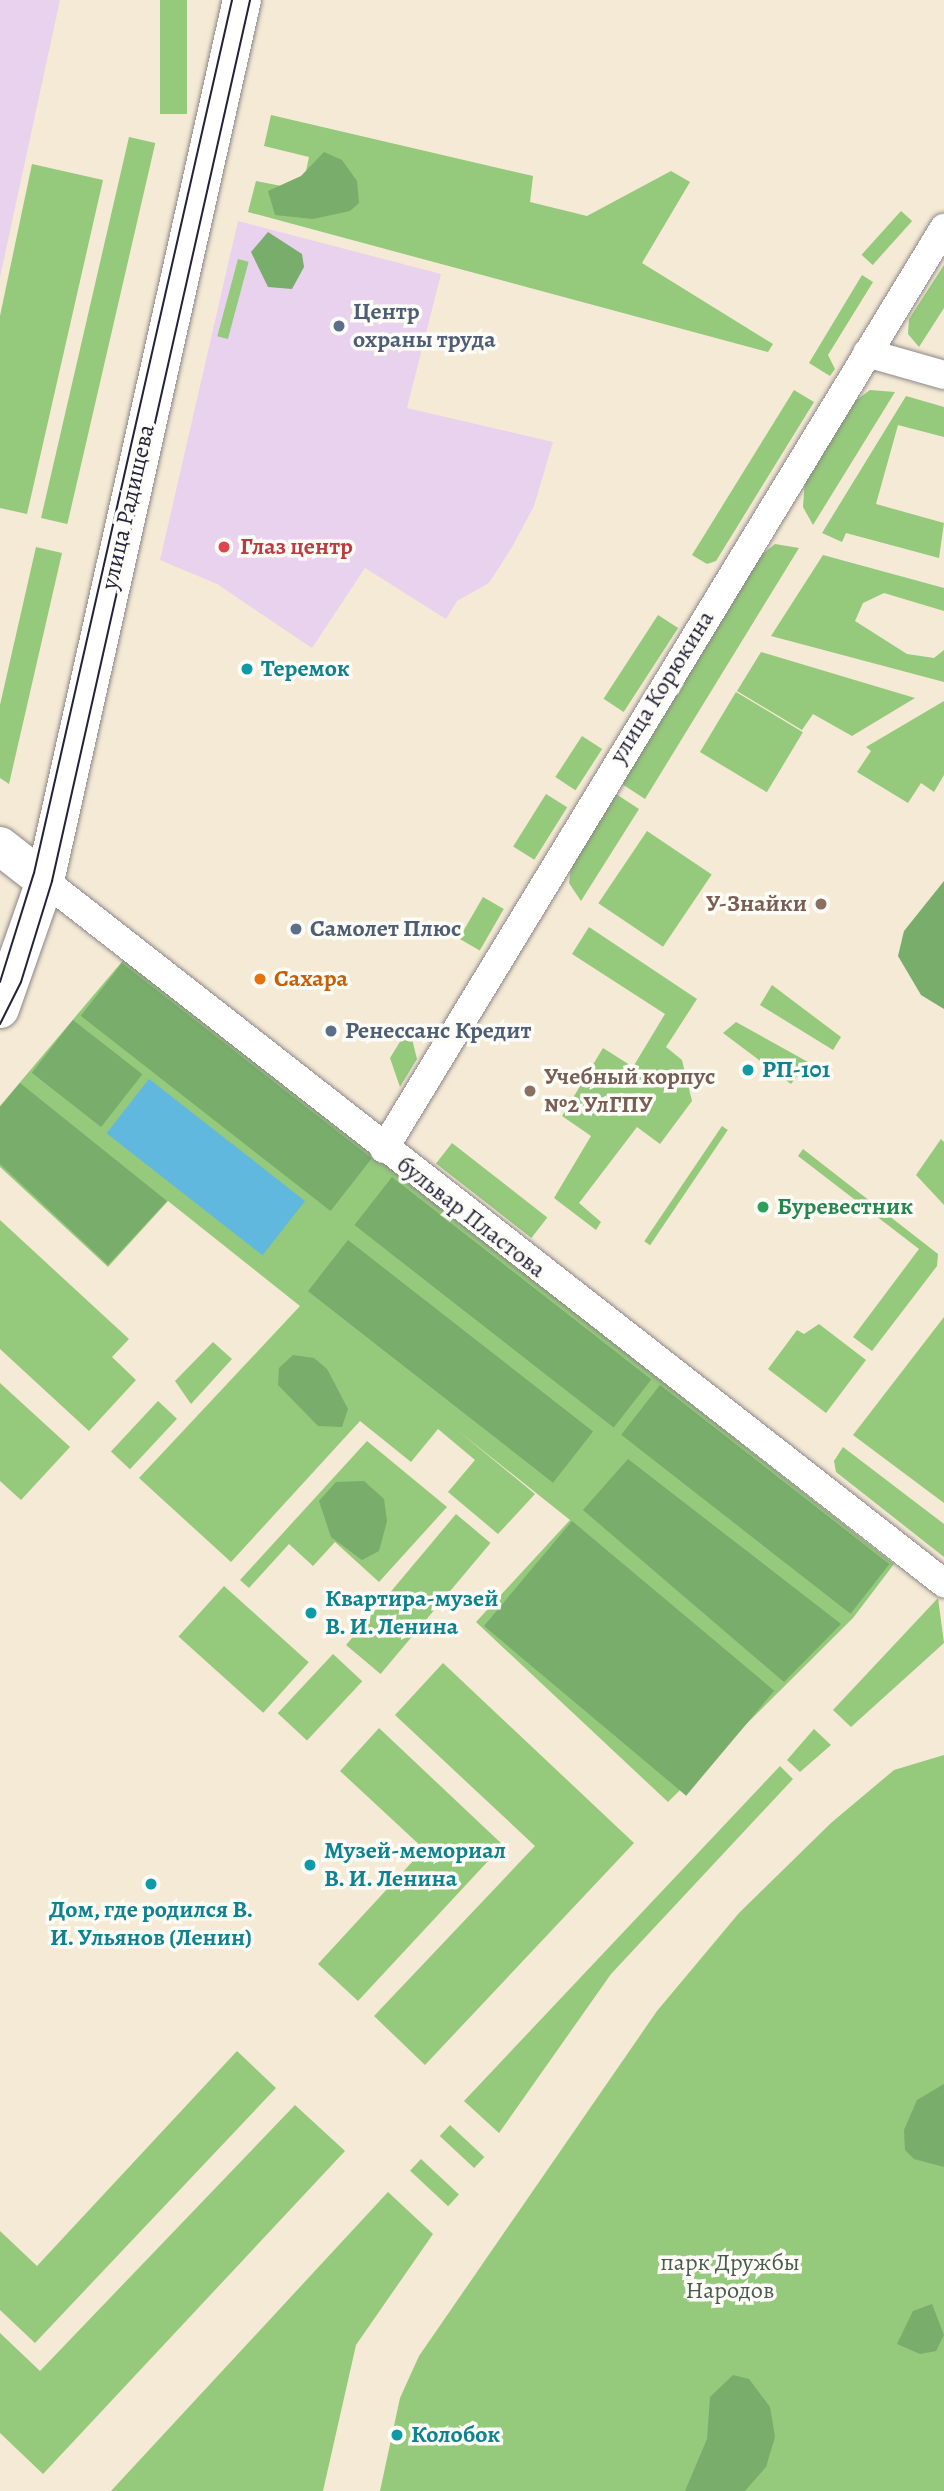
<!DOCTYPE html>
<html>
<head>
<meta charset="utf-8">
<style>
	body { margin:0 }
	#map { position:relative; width:944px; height:2491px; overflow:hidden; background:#f5ead5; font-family:Alegreya,serif }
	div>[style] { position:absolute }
	.built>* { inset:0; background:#e9d2ed }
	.green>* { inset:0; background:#95c97b; transform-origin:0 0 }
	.forest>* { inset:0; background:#78ad6b; transform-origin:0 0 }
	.water>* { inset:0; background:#61b8de; transform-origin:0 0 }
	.roads { filter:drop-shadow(0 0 2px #8c8688) drop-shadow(0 0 2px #8c8688) }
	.street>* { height:28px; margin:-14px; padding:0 14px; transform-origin:14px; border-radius:14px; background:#fff }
	.secondary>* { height:38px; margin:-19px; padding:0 19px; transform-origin:19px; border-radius:19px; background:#fff }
	.tram>* { height:2px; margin:-1px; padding:0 1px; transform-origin:1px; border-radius:1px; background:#22223b }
	.dots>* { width:19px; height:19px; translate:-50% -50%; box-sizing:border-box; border:4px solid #fdfcf7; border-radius:50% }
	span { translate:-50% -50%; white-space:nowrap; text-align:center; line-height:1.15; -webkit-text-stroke:7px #fdfcf7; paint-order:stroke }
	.service-label { font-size:24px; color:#4e5e75; font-weight:700 }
	.left { translate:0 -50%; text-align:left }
	.street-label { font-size:24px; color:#22223b }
	.health-label { font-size:24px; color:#be3a42; font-weight:700 }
	.culture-label { font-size:24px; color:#0d838f; font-weight:700 }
	.education-label { font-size:24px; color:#785e54; font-weight:700 }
	.right { translate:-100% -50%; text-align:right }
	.food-label { font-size:24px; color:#c56008; font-weight:700 }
	.leisure-label { font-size:24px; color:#27864d; font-weight:700 }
	.park-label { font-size:24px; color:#4a5c51 }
</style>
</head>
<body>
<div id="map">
	<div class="built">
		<div style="clip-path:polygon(0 0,60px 0,0 277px)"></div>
		<div style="clip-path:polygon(238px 221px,441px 274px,407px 408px,553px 442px,534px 506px,512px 547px,489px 583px,457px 601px,446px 619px,365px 568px,312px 648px,217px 584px,160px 560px)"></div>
	</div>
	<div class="green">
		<div style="left:160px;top:0;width:27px;height:114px"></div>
		<div style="clip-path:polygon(271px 115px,533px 176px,530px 202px,587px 216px,671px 171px,690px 182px,642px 263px,773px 344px,768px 352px,248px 212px,256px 181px,302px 190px,309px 157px,264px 146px)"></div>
		<div style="left:129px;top:137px;width:27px;height:391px;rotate:13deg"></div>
		<div style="clip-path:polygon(32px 164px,103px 180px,27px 514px,0 508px,0 316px)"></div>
		<div style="left:901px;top:211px;width:15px;height:59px;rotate:42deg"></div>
		<div style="left:238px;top:259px;width:11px;height:80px;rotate:15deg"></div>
		<div style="clip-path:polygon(944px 265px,944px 308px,919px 347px,908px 334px,909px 319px)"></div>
		<div style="clip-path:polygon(862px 275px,873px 282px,828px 355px,835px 369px,830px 376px,809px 363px)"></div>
		<div style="clip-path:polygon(794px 390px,814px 402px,716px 561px,707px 564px,692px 555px)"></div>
		<div style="clip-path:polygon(870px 390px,895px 392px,813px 525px,803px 507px,805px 480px,855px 401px)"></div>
		<div style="clip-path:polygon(906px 396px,944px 407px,944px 437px,898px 425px,876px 504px,944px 523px,939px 558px,846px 533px,842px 542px,822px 533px)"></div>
		<div style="clip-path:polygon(775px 544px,799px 548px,645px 799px,622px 784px,760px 556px)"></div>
		<div style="clip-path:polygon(36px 547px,62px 553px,9px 784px,0 778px,0 705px)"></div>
		<div style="clip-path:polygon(823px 555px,944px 588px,944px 611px,884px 593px,863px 603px,855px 621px,907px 654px,934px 658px,944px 650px,944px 682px,771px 636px)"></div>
		<div style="left:658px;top:615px;width:24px;height:100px;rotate:33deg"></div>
		<div style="clip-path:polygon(761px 652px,915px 698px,852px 736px,813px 714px,802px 730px,737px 691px)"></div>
		<div style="left:736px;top:692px;width:78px;height:70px;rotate:31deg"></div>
		<div style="clip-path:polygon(944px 701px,944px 775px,934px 792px,921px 783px,908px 803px,857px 772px,871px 751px,866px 747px)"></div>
		<div style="left:582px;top:736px;width:24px;height:49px;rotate:33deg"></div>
		<div style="left:546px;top:794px;width:25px;height:62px;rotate:32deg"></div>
		<div style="clip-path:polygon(616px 794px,639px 809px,581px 901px,569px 883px,571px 867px)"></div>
		<div style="left:647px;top:831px;width:78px;height:87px;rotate:34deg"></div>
		<div style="left:483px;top:897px;width:24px;height:48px;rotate:30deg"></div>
		<div style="clip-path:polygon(589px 927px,697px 999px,666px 1047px,682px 1060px,692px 1101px,660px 1144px,637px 1127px,579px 1203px,601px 1222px,596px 1230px,554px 1198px,591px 1136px,562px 1116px,603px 1048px,633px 1067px,665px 1014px,572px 954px)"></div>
		<div style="clip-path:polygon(125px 958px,894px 1564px,853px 1618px,668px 1802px,476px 1622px,570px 1520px,457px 1430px,535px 1494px,498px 1534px,448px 1492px,475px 1460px,438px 1429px,411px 1462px,360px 1421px,231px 1562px,139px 1478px,300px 1306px,168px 1201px,108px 1267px,0 1167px,0 1106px)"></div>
		<div style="clip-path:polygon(772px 985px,841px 1037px,833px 1050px,760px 1005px)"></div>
		<div style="clip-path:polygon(736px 1022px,808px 1062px,791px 1084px,723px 1033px)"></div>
		<div style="clip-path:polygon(409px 1027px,417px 1059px,400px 1087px,390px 1058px)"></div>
		<div style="left:722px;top:1126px;width:7px;height:139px;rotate:34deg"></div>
		<div style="clip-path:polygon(941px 1139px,944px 1142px,944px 1205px,916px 1175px)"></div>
		<div style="left:452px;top:1143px;width:121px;height:26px;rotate:38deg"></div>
		<div style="clip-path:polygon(803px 1149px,938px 1254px,937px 1266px,872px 1351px,853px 1337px,919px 1249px,798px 1156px)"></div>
		<div style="clip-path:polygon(0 1220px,129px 1339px,112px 1357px,136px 1380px,89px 1431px,0 1349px)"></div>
		<div style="clip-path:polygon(944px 1317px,944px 1503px,853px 1435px)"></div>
		<div style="clip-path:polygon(819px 1324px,866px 1360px,826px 1413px,768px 1369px,797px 1330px,804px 1334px)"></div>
		<div style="clip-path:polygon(213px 1342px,232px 1359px,191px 1404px,175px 1381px)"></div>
		<div style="clip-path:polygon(0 1383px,70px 1447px,21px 1500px,0 1481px)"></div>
		<div style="left:158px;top:1401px;width:26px;height:69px;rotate:43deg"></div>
		<div style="clip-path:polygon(367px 1441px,447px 1507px,379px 1582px,335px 1542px,313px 1566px,289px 1544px,249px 1588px,240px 1580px)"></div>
		<div style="clip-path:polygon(843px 1447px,944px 1524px,944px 1557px,836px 1472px,834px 1461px)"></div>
		<div style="left:456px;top:1514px;width:45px;height:171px;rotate:40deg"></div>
		<div style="left:224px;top:1586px;width:114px;height:68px;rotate:42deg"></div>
		<div style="clip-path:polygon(938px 1598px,944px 1643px,851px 1727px,833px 1710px)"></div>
		<div style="left:333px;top:1654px;width:40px;height:81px;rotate:43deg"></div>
		<div style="clip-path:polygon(443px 1663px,634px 1843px,425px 2065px,374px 2016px,535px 1846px,395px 1715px)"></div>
		<div style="clip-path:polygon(379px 1728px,503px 1845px,358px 2001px,318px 1964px,424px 1849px,340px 1771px)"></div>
		<div style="clip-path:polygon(814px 1729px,831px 1745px,800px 1772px,787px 1760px)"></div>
		<div style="clip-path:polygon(944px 1755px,944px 2491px,380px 2491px,400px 2398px,419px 2356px,657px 2011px,739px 1913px,831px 1823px,894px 1770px)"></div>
		<div style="clip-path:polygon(780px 1766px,793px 1779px,611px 1974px,499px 2133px,464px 2101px)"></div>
		<div style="clip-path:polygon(237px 2051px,276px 2088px,35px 2343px,0 2310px,0 2231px,37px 2266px)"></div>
		<div style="clip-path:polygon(295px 2105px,345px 2151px,43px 2474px,0 2433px,0 2333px,40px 2371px)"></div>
		<div style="left:450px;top:2125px;width:47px;height:15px;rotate:43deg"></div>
		<div style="left:421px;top:2159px;width:52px;height:16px;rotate:43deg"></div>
		<div style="clip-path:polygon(388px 2192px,433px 2234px,356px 2345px,323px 2491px,111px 2491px)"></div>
	</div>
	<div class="forest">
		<div style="clip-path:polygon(324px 152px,342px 160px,357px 181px,359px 203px,350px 211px,313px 219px,275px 215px,268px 191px,301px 176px)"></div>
		<div style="clip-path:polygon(268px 232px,302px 254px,304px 267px,292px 289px,268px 287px,251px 252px)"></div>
		<div style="clip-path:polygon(944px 881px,944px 1009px,921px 995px,898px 956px,904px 931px)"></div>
		<div style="left:122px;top:963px;width:317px;height:67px;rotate:38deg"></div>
		<div style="left:73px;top:1020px;width:88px;height:67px;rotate:38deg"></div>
		<div style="clip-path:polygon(20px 1083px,167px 1201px,108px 1265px,0 1164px,0 1107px)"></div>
		<div style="left:392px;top:1177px;width:329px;height:61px;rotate:38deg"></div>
		<div style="left:348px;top:1240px;width:311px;height:65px;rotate:38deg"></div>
		<div style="clip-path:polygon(293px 1355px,314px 1358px,327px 1369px,348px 1409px,342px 1427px,318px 1426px,278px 1385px,279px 1368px)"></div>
		<div style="left:660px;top:1385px;width:291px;height:63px;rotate:38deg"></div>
		<div style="clip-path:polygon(628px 1459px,841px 1624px,784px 1682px,583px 1510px)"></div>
		<div style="clip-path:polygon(364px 1481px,384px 1499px,387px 1521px,379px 1551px,362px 1560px,331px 1537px,319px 1501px,336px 1482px)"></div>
		<div style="left:572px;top:1521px;width:264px;height:137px;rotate:40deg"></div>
		<div style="clip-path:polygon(944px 2084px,944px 2167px,914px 2159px,905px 2150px,904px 2130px,917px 2100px)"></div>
		<div style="clip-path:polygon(932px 2304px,944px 2335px,936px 2351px,920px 2354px,897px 2344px,913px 2311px)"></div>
		<div style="clip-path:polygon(733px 2375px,749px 2379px,770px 2407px,775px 2437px,766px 2467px,745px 2491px,685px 2491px,707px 2439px,710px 2397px)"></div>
	</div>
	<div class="water">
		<div style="left:149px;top:1079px;width:198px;height:69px;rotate:38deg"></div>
	</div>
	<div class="roads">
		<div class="street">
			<div style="left:867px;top:353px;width:80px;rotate:15.9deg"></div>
			<div style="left:45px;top:881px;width:1141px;rotate:37.99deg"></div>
			<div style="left:384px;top:1149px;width:1078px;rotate:-58.7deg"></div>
		</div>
		<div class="secondary">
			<div style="left:0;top:846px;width:57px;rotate:37.9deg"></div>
			<div style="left:0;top:1009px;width:136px;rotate:-70.6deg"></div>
			<div style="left:45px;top:881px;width:903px;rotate:-77.4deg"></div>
		</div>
	</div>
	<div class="tram">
		<div style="left:0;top:982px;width:114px;rotate:-72.7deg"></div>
		<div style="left:34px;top:873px;width:895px;rotate:-77.22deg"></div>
		<div style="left:0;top:1024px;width:47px;rotate:-63.4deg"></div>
		<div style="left:21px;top:982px;width:106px;rotate:-72.9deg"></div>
		<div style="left:52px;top:881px;width:903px;rotate:-77.33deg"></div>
	</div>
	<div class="dots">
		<div style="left:339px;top:326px;background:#5c6f8a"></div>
		<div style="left:224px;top:547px;background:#e0444e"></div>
		<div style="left:247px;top:669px;background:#0f9aa8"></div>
		<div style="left:821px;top:904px;background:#8d6e63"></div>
		<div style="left:296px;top:929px;background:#5c6f8a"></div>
		<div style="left:260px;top:979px;background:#e8710a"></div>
		<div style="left:331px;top:1031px;background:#5c6f8a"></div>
		<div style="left:748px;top:1070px;background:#0f9aa8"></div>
		<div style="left:530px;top:1091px;background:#8d6e63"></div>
		<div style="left:763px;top:1207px;background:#2e9e5b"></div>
		<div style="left:311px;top:1613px;background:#0f9aa8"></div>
		<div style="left:310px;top:1865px;background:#0f9aa8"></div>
		<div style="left:151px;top:1884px;background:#0f9aa8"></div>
		<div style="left:397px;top:2435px;background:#0f9aa8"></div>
	</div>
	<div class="service-label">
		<span class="left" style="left:353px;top:326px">Центр<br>охраны труда</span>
		<span class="left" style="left:310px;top:929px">Самолет Плюс</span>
		<span class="left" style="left:345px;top:1031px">Ренессанс Кредит</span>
	</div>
	<div class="street-label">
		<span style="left:128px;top:507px;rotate:-77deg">улица Радищева</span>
		<span style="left:662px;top:687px;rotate:-58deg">улица Корюкина</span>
		<span style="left:471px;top:1217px;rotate:38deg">бульвар Пластова</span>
	</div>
	<div class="health-label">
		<span class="left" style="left:240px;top:547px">Глаз центр</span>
	</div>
	<div class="culture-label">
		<span class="left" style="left:261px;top:669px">Теремок</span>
		<span class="left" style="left:762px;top:1070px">РП-101</span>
		<span class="left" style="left:325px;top:1613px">Квартира-музей<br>В. И. Ленина</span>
		<span class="left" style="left:324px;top:1865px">Музей-мемориал<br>В. И. Ленина</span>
		<span style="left:151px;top:1924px">Дом, где родился В.<br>И. Ульянов (Ленин)</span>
		<span class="left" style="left:411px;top:2435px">Колобок</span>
	</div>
	<div class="education-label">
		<span class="right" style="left:807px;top:904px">У-Знайки</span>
		<span class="left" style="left:544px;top:1091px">Учебный корпус<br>№2 УлГПУ</span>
	</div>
	<div class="food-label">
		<span class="left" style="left:274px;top:979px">Сахара</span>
	</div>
	<div class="leisure-label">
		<span class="left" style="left:777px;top:1207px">Буревестник</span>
	</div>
	<div class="park-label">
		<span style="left:730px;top:2277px">парк Дружбы<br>Народов</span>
	</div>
</div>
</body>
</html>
